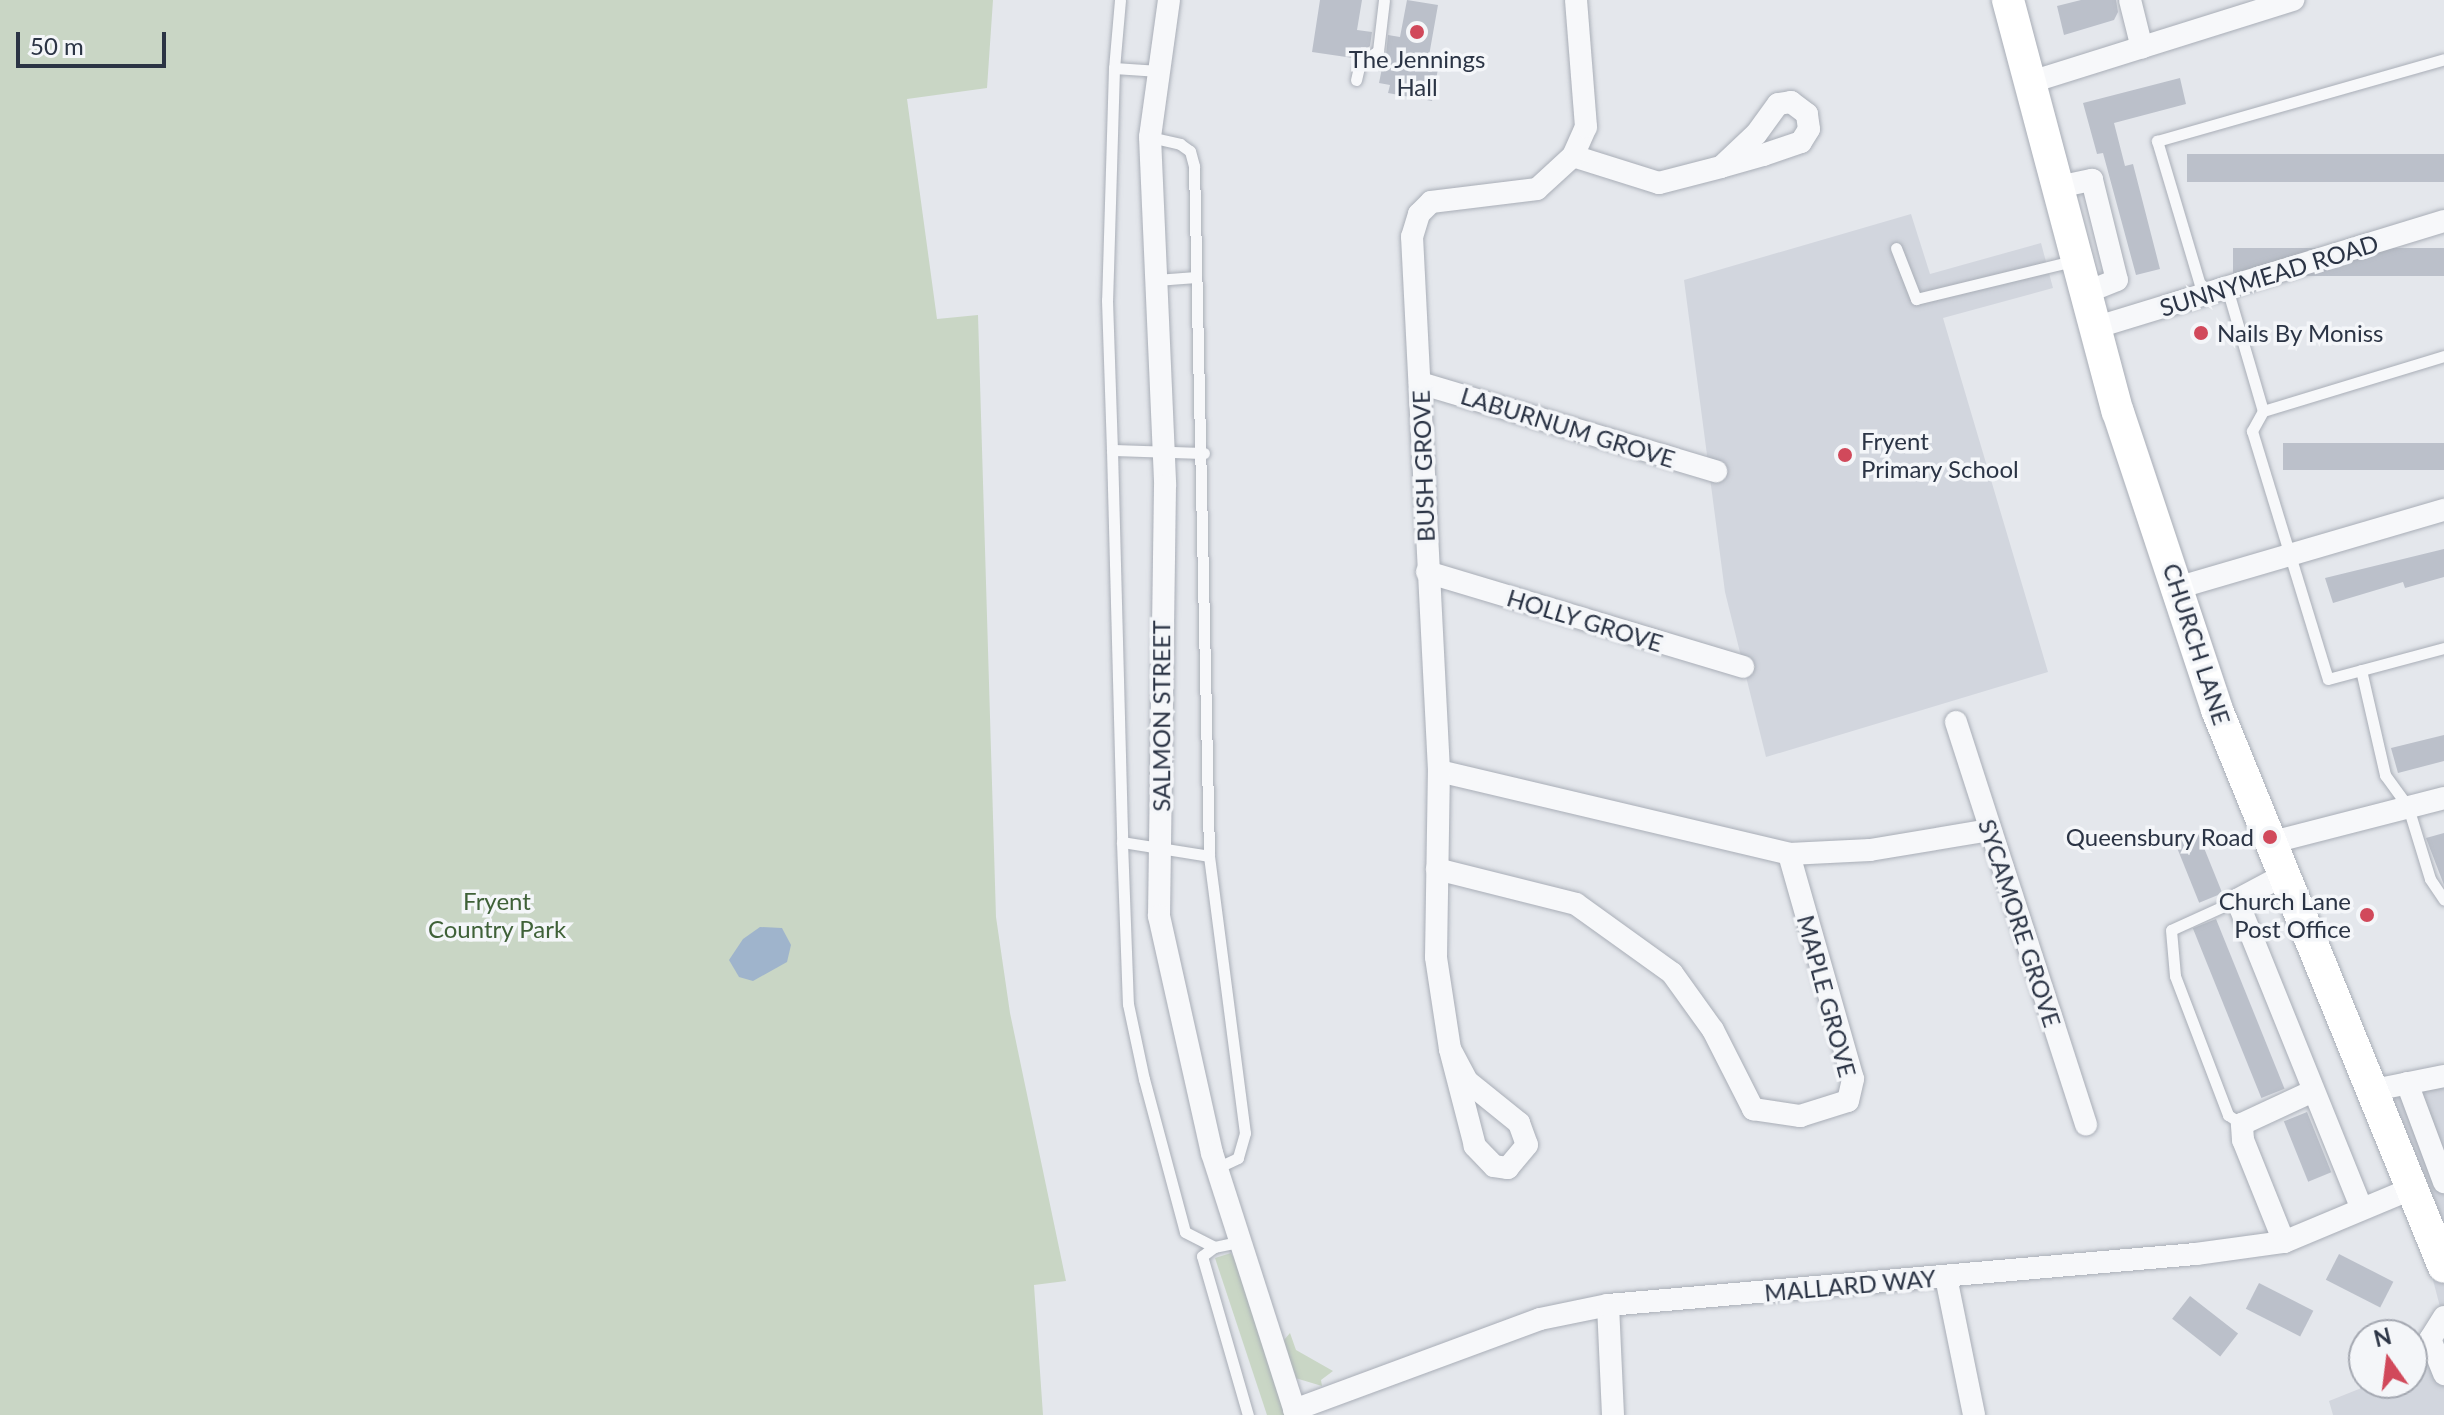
<!DOCTYPE html>
<html>
<head>
<meta charset="utf-8">
<style>
	body { margin:0 }
	#map { position:relative; width:2444px; height:1415px; overflow:hidden; background:#e4e7ec; font-family:Lato,sans-serif }
	div>[style] { position:absolute }
	.built>* { inset:0; background:#d2d6de }
	.green>* { inset:0; background:#c9d6c5 }
	.water>* { inset:0; background:#9fb4cc }
	.building>* { inset:0; background:#bbc0ca; transform-origin:0 0 }
	.roads { filter:drop-shadow(0 0 2px #a9aeb7) drop-shadow(0 0 2px #a9aeb7) }
	.lane>* { height:11px; margin:-5.5px; padding:0 5.5px; transform-origin:5.5px; border-radius:5.5px; background:#f7f8fa }
	.street>* { height:22px; margin:-11px; padding:0 11px; transform-origin:11px; border-radius:11px; background:#f7f8fa }
	.secondary>* { height:32px; margin:-16px; padding:0 16px; transform-origin:16px; border-radius:16px; background:#fff }
	.dots>* { width:22px; height:22px; translate:-50% -50%; box-sizing:border-box; border:4px solid #f4f6f9; border-radius:50% }
	span { translate:-50% -50%; white-space:nowrap; text-align:center; line-height:1.15; -webkit-text-stroke:7px #f4f6f9; paint-order:stroke }
	.poi-label { font-size:24px; color:#2b3445 }
	.left { translate:0 -50%; text-align:left }
	.right { translate:-100% -50%; text-align:right }
	.street-label { font-size:24px; color:#2b3445 }
	.park-label { font-size:24px; color:#3f6138 }
	.north { position:absolute; left:2348px; top:1319px; width:80px; height:80px; box-sizing:border-box; background:#f4f6f9; border:2px solid #a4a8b1; border-radius:50%; rotate:346deg; font-size:22px; font-weight:700; line-height:32px; text-align:center; color:#2b3445 }
	.north::after { content:''; display:block; margin:auto; width:28px; height:36px; background:#d1495b; clip-path:polygon(50% 0,100% 100%,50% 72%,0 100%) }
	.scale { position:absolute; left:16px; top:32px; width:150px; height:36px; box-sizing:border-box; border:4px solid #2b3445; border-top:0; padding-left:10px; font-size:24px; line-height:28px; white-space:nowrap; color:#2b3445; -webkit-text-stroke:6px #f4f6f9; paint-order:stroke }
</style>
</head>
<body>
<div id="map">
	<div class="built">
		<div style="clip-path:polygon(1911px 214px,1930px 274px,2041px 243px,2053px 288px,1943px 318px,2048px 672px,1766px 757px,1725px 592px,1684px 280px)"></div>
		<div style="clip-path:polygon(2444px 1081px,2444px 1322px,2385px 1097px)"></div>
		<div style="clip-path:polygon(2444px 1355px,2444px 1415px,2333px 1415px,2329px 1401px,2374px 1383px,2412px 1383px,2412px 1368px)"></div>
	</div>
	<div class="green">
		<div style="clip-path:polygon(0 0,993px 0,987px 88px,907px 99px,937px 319px,978px 315px,996px 917px,1010px 1013px,1066px 1281px,1034px 1285px,1043px 1415px,0 1415px)"></div>
		<div style="clip-path:polygon(1231px 1253px,1243px 1276px,1288px 1415px,1267px 1415px,1215px 1258px)"></div>
		<div style="clip-path:polygon(1290px 1333px,1296px 1350px,1333px 1371px,1321px 1380px,1322px 1386px,1292px 1377px,1284px 1340px)"></div>
	</div>
	<div class="water">
		<div style="clip-path:polygon(760px 927px,782px 928px,791px 945px,787px 962px,753px 981px,739px 977px,729px 960px,743px 939px)"></div>
	</div>
	<div class="building">
		<div style="clip-path:polygon(1320px 0,1362px 0,1357px 30px,1372px 32px,1370px 46px,1353px 58px,1312px 52px)"></div>
		<div style="clip-path:polygon(1407px 0,1438px 5px,1427px 67px,1438px 69px,1432px 101px,1388px 93px,1390px 85px,1379px 83px,1383px 63px,1377px 62px,1386px 55px,1388px 35px,1400px 37px)"></div>
		<div style="clip-path:polygon(2081px 0,2116px 0,2118px 12px,2114px 20px,2064px 35px,2057px 6px)"></div>
		<div style="clip-path:polygon(2180px 78px,2186px 104px,2114px 123px,2125px 166px,2133px 164px,2160px 269px,2136px 275px,2103px 153px,2097px 154px,2083px 103px)"></div>
		<div style="left:2444px;top:154px;width:28px;height:257px;rotate:90deg"></div>
		<div style="left:2444px;top:248px;width:28px;height:211px;rotate:90deg"></div>
		<div style="left:2444px;top:443px;width:27px;height:161px;rotate:90deg"></div>
		<div style="clip-path:polygon(2444px 549px,2444px 577px,2405px 588px,2403px 582px,2333px 603px,2325px 578px)"></div>
		<div style="clip-path:polygon(2444px 735px,2444px 761px,2398px 773px,2391px 748px)"></div>
		<div style="left:2198px;top:833px;width:65px;height:25px;rotate:68deg"></div>
		<div style="clip-path:polygon(2444px 833px,2444px 885px,2426px 838px)"></div>
		<div style="left:2216px;top:919px;width:183px;height:25px;rotate:68deg"></div>
		<div style="left:2307px;top:1112px;width:65px;height:25px;rotate:68deg"></div>
		<div style="left:2339px;top:1254px;width:61px;height:29px;rotate:27deg"></div>
		<div style="left:2259px;top:1283px;width:61px;height:29px;rotate:27deg"></div>
		<div style="left:2190px;top:1296px;width:61px;height:29px;rotate:38deg"></div>
	</div>
	<div class="roads">
		<div class="lane">
			<div style="left:1120px;top:0;width:68px;rotate:95deg"></div>
			<div style="left:1114px;top:68px;width:45px;rotate:3.8deg"></div>
			<div style="left:1114px;top:68px;width:232px;rotate:91.7deg"></div>
			<div style="left:1107px;top:300px;width:150px;rotate:88.1deg"></div>
			<div style="left:1112px;top:450px;width:92px;rotate:1.9deg"></div>
			<div style="left:1356px;top:80px;width:17px;rotate:-77deg"></div>
			<div style="left:1360px;top:63px;width:22px;rotate:-34deg"></div>
			<div style="left:1378px;top:51px;width:51px;rotate:-83.3deg"></div>
			<div style="left:1150px;top:137px;width:31px;rotate:13deg"></div>
			<div style="left:1180px;top:144px;width:12px;rotate:35deg"></div>
			<div style="left:1190px;top:151px;width:16px;rotate:75deg"></div>
			<div style="left:1194px;top:166px;width:690px;rotate:88.75deg"></div>
			<div style="left:1209px;top:856px;width:279px;rotate:82.6deg"></div>
			<div style="left:1245px;top:1133px;width:26px;rotate:106deg"></div>
			<div style="left:1238px;top:1158px;width:23px;rotate:155deg"></div>
			<div style="left:1896px;top:248px;width:55px;rotate:68.6deg"></div>
			<div style="left:1916px;top:299px;width:166px;rotate:-13.6deg"></div>
			<div style="left:1156px;top:280px;width:40px;rotate:-4.3deg"></div>
			<div style="left:2227px;top:288px;width:128px;rotate:73.7deg"></div>
			<div style="left:2203px;top:295px;width:161px;rotate:-106.6deg"></div>
			<div style="left:2157px;top:141px;width:298px;rotate:-15.9deg"></div>
			<div style="left:2444px;top:356px;width:189px;rotate:163.1deg"></div>
			<div style="left:2263px;top:411px;width:23px;rotate:119deg"></div>
			<div style="left:2252px;top:431px;width:259px;rotate:73deg"></div>
			<div style="left:2328px;top:679px;width:120px;rotate:-15deg"></div>
			<div style="left:1112px;top:450px;width:392px;rotate:88.5deg"></div>
			<div style="left:1122px;top:842px;width:88px;rotate:9.1deg"></div>
			<div style="left:2361px;top:670px;width:108px;rotate:77.1deg"></div>
			<div style="left:2385px;top:775px;width:39px;rotate:54deg"></div>
			<div style="left:2408px;top:807px;width:75px;rotate:73deg"></div>
			<div style="left:2430px;top:879px;width:25px;rotate:56deg"></div>
			<div style="left:1122px;top:842px;width:162px;rotate:87.9deg"></div>
			<div style="left:1128px;top:1004px;width:77px;rotate:78deg"></div>
			<div style="left:1144px;top:1079px;width:158px;rotate:75deg"></div>
			<div style="left:1185px;top:1232px;width:33px;rotate:27deg"></div>
			<div style="left:2237px;top:900px;width:72px;rotate:155.6deg"></div>
			<div style="left:2171px;top:930px;width:46px;rotate:85deg"></div>
			<div style="left:2175px;top:976px;width:149px;rotate:69.1deg"></div>
			<div style="left:2228px;top:1115px;width:17px;rotate:33deg"></div>
			<div style="left:1243px;top:1241px;width:30px;rotate:168deg"></div>
			<div style="left:1214px;top:1247px;width:15px;rotate:143deg"></div>
			<div style="left:1202px;top:1256px;width:166px;rotate:73.9deg"></div>
		</div>
		<div class="street">
			<div style="left:1169px;top:0;width:138px;rotate:97.9deg"></div>
			<div style="left:1150px;top:137px;width:349px;rotate:87.5deg"></div>
			<div style="left:1165px;top:486px;width:430px;rotate:90.8deg"></div>
			<div style="left:1159px;top:916px;width:243px;rotate:77.4deg"></div>
			<div style="left:1212px;top:1153px;width:275px;rotate:72.2deg"></div>
			<div style="left:2130px;top:0;width:49px;rotate:76deg"></div>
			<div style="left:2031px;top:82px;width:275px;rotate:-17.4deg"></div>
			<div style="left:1573px;top:156px;width:90px;rotate:17.4deg"></div>
			<div style="left:1659px;top:183px;width:64px;rotate:-14.5deg"></div>
			<div style="left:1721px;top:167px;width:44px;rotate:-15.9deg"></div>
			<div style="left:1763px;top:155px;width:40px;rotate:-18.9deg"></div>
			<div style="left:1801px;top:142px;width:15px;rotate:-58deg"></div>
			<div style="left:1809px;top:129px;width:15px;rotate:-98deg"></div>
			<div style="left:1807px;top:114px;width:20px;rotate:-143deg"></div>
			<div style="left:1791px;top:102px;width:13px;rotate:171deg"></div>
			<div style="left:1778px;top:104px;width:37px;rotate:126deg"></div>
			<div style="left:1756px;top:134px;width:48px;rotate:136.7deg"></div>
			<div style="left:2058px;top:187px;width:35px;rotate:-12deg"></div>
			<div style="left:2092px;top:180px;width:103px;rotate:76deg"></div>
			<div style="left:2117px;top:280px;width:35px;rotate:158deg"></div>
			<div style="left:2094px;top:328px;width:366px;rotate:-17deg"></div>
			<div style="left:1420px;top:383px;width:309px;rotate:16.6deg"></div>
			<div style="left:1427px;top:572px;width:330px;rotate:16.7deg"></div>
			<div style="left:2180px;top:587px;width:275px;rotate:-16.3deg"></div>
			<div style="left:1956px;top:722px;width:423px;rotate:72.1deg"></div>
			<div style="left:1439px;top:771px;width:360px;rotate:13.3deg"></div>
			<div style="left:1789px;top:854px;width:81px;rotate:-2.8deg"></div>
			<div style="left:1870px;top:850px;width:122px;rotate:-9.5deg"></div>
			<div style="left:2269px;top:843px;width:181px;rotate:-14.4deg"></div>
			<div style="left:1437px;top:869px;width:143px;rotate:14.1deg"></div>
			<div style="left:1576px;top:904px;width:118px;rotate:35.7deg"></div>
			<div style="left:1672px;top:973px;width:70px;rotate:54.3deg"></div>
			<div style="left:1713px;top:1030px;width:89px;rotate:63.1deg"></div>
			<div style="left:1753px;top:1109px;width:48px;rotate:8.5deg"></div>
			<div style="left:1800px;top:1116px;width:50px;rotate:-17.4deg"></div>
			<div style="left:1848px;top:1101px;width:23px;rotate:-77deg"></div>
			<div style="left:1853px;top:1079px;width:234px;rotate:-105.9deg"></div>
			<div style="left:2282px;top:876px;width:51px;rotate:151.9deg"></div>
			<div style="left:2237px;top:900px;width:333px;rotate:68deg"></div>
			<div style="left:1450px;top:1049px;width:36px;rotate:62deg"></div>
			<div style="left:1467px;top:1081px;width:67px;rotate:38.9deg"></div>
			<div style="left:1519px;top:1123px;width:23px;rotate:70deg"></div>
			<div style="left:1527px;top:1145px;width:30px;rotate:130deg"></div>
			<div style="left:1508px;top:1168px;width:14px;rotate:-172deg"></div>
			<div style="left:1494px;top:1166px;width:28px;rotate:-134deg"></div>
			<div style="left:1475px;top:1146px;width:100px;rotate:-104.5deg"></div>
			<div style="left:1450px;top:1049px;width:93px;rotate:-98.7deg"></div>
			<div style="left:1436px;top:957px;width:186px;rotate:-89.1deg"></div>
			<div style="left:1439px;top:771px;width:535px;rotate:-92.89deg"></div>
			<div style="left:1412px;top:237px;width:24px;rotate:-73deg"></div>
			<div style="left:1419px;top:214px;width:17px;rotate:-45deg"></div>
			<div style="left:1431px;top:202px;width:107px;rotate:-7deg"></div>
			<div style="left:1537px;top:189px;width:49px;rotate:-42.5deg"></div>
			<div style="left:1573px;top:156px;width:32px;rotate:-66deg"></div>
			<div style="left:1586px;top:127px;width:127px;rotate:-94.5deg"></div>
			<div style="left:2407px;top:1083px;width:106px;rotate:69.5deg"></div>
			<div style="left:2369px;top:1091px;width:76px;rotate:-11.3deg"></div>
			<div style="left:2284px;top:1242px;width:110px;rotate:-111.9deg"></div>
			<div style="left:2243px;top:1140px;width:16px;rotate:-94deg"></div>
			<div style="left:2242px;top:1124px;width:76px;rotate:-24.9deg"></div>
			<div style="left:1946px;top:1277px;width:141px;rotate:78.5deg"></div>
			<div style="left:1608px;top:1305px;width:110px;rotate:87.4deg"></div>
			<div style="left:2444px;top:1317px;width:26px;rotate:122deg"></div>
			<div style="left:2430px;top:1339px;width:38px;rotate:68deg"></div>
			<div style="left:1294px;top:1410px;width:262px;rotate:-20.3deg"></div>
			<div style="left:1540px;top:1319px;width:69px;rotate:-11.6deg"></div>
			<div style="left:1608px;top:1305px;width:590px;rotate:-4.96deg"></div>
			<div style="left:2196px;top:1254px;width:89px;rotate:-7.8deg"></div>
			<div style="left:2284px;top:1242px;width:138px;rotate:-22.7deg"></div>
		</div>
		<div class="secondary">
			<div style="left:2008px;top:0;width:426px;rotate:75.1deg"></div>
			<div style="left:2118px;top:412px;width:314px;rotate:71.6deg"></div>
			<div style="left:2217px;top:710px;width:601px;rotate:67.83deg"></div>
		</div>
	</div>
	<div class="dots">
		<div style="left:1417px;top:32px;background:#d1495b"></div>
		<div style="left:2201px;top:333px;background:#d1495b"></div>
		<div style="left:1845px;top:455px;background:#d1495b"></div>
		<div style="left:2270px;top:837px;background:#d1495b"></div>
		<div style="left:2367px;top:915px;background:#d1495b"></div>
	</div>
	<div class="poi-label">
		<span style="left:1417px;top:73px">The Jennings<br>Hall</span>
		<span class="left" style="left:2217px;top:333px">Nails By Moniss</span>
		<span class="left" style="left:1861px;top:455px">Fryent<br>Primary School</span>
		<span class="right" style="left:2254px;top:837px">Queensbury Road</span>
		<span class="right" style="left:2351px;top:915px">Church Lane<br>Post Office</span>
	</div>
	<div class="street-label">
		<span style="left:2269px;top:275px;rotate:-17deg">SUNNYMEAD ROAD</span>
		<span style="left:1568px;top:427px;rotate:17deg">LABURNUM GROVE</span>
		<span style="left:1423px;top:466px;rotate:-92deg">BUSH GROVE</span>
		<span style="left:1585px;top:620px;rotate:17deg">HOLLY GROVE</span>
		<span style="left:2197px;top:644px;rotate:72deg">CHURCH LANE</span>
		<span style="left:1161px;top:716px;rotate:-90deg">SALMON STREET</span>
		<span style="left:2020px;top:923px;rotate:72deg">SYCAMORE GROVE</span>
		<span style="left:1827px;top:996px;rotate:75deg">MAPLE GROVE</span>
		<span style="left:1850px;top:1285px;rotate:-5deg">MALLARD WAY</span>
	</div>
	<div class="park-label">
		<span style="left:497px;top:915px">Fryent<br>Country Park</span>
	</div>
	<div class="north">N</div>
	<div class="scale">50 m</div>
</div>
</body>
</html>
